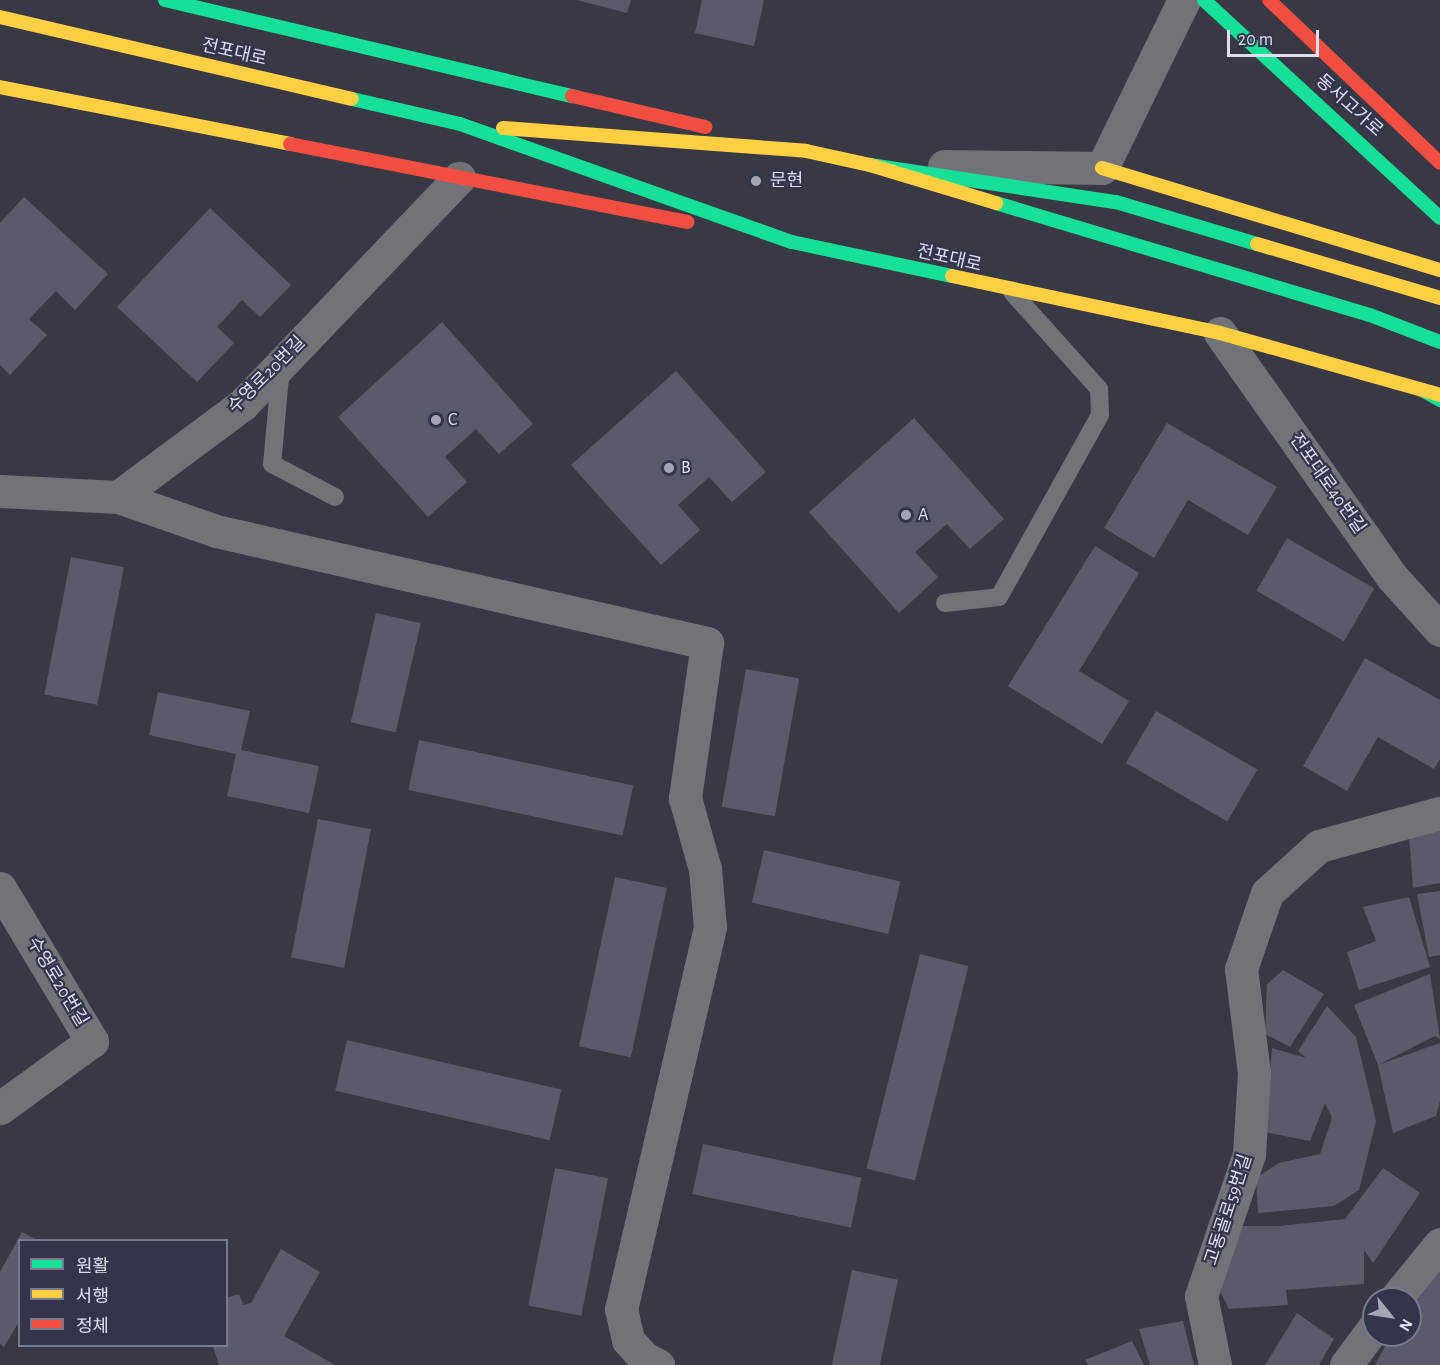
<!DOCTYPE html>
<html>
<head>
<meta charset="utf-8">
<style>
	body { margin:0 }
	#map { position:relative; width:1440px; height:1365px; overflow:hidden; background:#383945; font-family:"Alegreya Sans","Noto Sans KR",sans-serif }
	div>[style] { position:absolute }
	.building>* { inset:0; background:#5a5b6a; transform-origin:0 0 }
	.lane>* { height:18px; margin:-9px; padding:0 9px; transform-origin:9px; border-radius:9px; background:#727378 }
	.street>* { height:33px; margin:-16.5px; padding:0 16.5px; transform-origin:16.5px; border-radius:16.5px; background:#727378 }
	.fast>* { height:14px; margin:-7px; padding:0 7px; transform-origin:7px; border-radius:7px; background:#16e098 }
	.slow>* { height:14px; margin:-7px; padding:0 7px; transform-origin:7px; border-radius:7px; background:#ffcf43 }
	.jam>* { height:14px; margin:-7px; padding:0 7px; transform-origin:7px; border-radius:7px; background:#f24e42 }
	.dots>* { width:16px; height:16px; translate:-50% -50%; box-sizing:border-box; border:3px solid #33354a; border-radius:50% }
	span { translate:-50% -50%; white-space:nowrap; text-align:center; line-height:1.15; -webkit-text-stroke:4.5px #33354a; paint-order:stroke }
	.street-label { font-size:18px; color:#dee0ee }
	.poi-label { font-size:18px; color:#dee0ee }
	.left { translate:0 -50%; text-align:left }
	.legend { position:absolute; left:18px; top:1239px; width:210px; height:108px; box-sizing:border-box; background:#33354a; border:2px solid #77798c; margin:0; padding:8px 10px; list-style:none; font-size:18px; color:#dee0ee }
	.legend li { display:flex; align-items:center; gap:12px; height:30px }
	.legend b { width:30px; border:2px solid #77798c }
	.north { position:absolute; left:1362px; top:1287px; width:60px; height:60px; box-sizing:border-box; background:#33354a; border:2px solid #77798c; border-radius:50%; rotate:120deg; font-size:16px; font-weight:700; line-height:24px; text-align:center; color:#dee0ee }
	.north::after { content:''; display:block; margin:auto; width:21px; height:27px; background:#a4a6b3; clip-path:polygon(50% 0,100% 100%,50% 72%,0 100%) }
	.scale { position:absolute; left:1227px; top:30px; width:92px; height:27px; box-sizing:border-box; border:3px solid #dee0ee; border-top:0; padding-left:8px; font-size:18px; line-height:21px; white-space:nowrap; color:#dee0ee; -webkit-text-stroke:4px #33354a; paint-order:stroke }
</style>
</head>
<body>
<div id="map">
	<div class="building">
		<div style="clip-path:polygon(577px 0,631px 0,627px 13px)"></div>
		<div style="clip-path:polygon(702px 0,764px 0,754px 46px,695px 33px)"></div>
		<div style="clip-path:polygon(24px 197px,108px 274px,75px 310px,56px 291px,29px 319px,47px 335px,10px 375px,0 365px,0 223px)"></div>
		<div style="clip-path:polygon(210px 208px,291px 285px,260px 317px,242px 300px,217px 327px,234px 343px,197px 382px,117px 307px)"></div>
		<div style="clip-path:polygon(442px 322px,533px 424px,499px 454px,476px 429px,445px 457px,467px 482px,428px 517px,338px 417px)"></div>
		<div style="clip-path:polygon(676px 371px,766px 472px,732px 502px,709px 477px,678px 505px,700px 530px,661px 565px,571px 465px)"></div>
		<div style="clip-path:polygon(914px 418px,1004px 519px,970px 549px,947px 524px,915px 552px,938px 577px,899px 613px,809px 512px)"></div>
		<div style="clip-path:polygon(1167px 423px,1277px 487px,1248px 535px,1188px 500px,1154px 558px,1104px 528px)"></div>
		<div style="left:1287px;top:538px;width:101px;height:61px;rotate:30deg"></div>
		<div style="clip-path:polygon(1095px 546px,1139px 573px,1079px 671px,1129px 701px,1102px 744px,1008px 686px)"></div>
		<div style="left:71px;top:557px;width:54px;height:140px;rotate:11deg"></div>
		<div style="left:376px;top:613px;width:46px;height:112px;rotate:13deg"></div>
		<div style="clip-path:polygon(1365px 658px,1440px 700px,1440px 759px,1434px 769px,1378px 737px,1347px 791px,1303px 766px)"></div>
		<div style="left:746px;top:669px;width:54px;height:140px;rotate:10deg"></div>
		<div style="clip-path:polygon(158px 692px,250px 711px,241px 750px,319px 766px,309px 813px,227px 796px,236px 754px,149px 735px)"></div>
		<div style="left:1156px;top:711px;width:117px;height:60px;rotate:30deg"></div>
		<div style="left:419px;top:740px;width:219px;height:51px;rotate:12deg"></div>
		<div style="left:318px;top:819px;width:54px;height:141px;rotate:11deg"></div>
		<div style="clip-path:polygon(1440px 827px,1440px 883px,1413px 888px,1409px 834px)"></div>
		<div style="left:764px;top:850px;width:140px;height:54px;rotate:13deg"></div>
		<div style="left:615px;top:877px;width:53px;height:173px;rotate:12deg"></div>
		<div style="clip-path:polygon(1440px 891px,1440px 955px,1429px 957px,1417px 894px)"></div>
		<div style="clip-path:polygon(1409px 897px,1430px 967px,1359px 990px,1347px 952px,1376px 941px,1363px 907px)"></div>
		<div style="left:920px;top:954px;width:50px;height:221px;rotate:14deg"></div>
		<div style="clip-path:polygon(1283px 970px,1324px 994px,1290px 1047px,1265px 1034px,1267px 984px)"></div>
		<div style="clip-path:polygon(1430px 974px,1440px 1039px,1435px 1036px,1378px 1065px,1440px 1043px,1440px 1101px,1436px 1116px,1393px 1133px,1378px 1065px,1354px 1005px)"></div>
		<div style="clip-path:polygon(1327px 1006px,1356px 1037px,1376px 1121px,1359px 1190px,1334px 1206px,1258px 1213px,1256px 1178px,1279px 1163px,1320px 1154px,1332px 1118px,1325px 1103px,1310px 1141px,1265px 1132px,1272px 1048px,1306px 1058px,1298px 1051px)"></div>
		<div style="left:347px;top:1040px;width:220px;height:52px;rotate:13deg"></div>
		<div style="left:703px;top:1144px;width:162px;height:51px;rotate:12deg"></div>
		<div style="left:555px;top:1168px;width:54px;height:140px;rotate:11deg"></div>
		<div style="clip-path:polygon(1383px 1168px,1420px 1193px,1373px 1263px,1364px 1250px,1364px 1284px,1286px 1290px,1288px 1305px,1229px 1309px,1219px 1289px,1241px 1226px,1280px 1226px,1345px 1219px)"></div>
		<div style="clip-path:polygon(22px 1232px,37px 1240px,20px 1240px,20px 1320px,4px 1347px,0 1344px,0 1272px)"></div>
		<div style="clip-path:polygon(281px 1249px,320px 1272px,284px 1336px,335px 1365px,219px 1365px,213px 1346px,226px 1346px,226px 1298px,239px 1294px,243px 1305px,251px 1303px)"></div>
		<div style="clip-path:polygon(1440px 1263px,1440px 1365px,1375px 1365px,1391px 1335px,1410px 1335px,1410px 1303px)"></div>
		<div style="left:852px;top:1270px;width:47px;height:97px;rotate:12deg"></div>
		<div style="clip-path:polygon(1297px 1313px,1334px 1339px,1319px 1365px,1265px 1365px)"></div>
		<div style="clip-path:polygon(1183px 1321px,1194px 1365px,1150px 1365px,1139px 1329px)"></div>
		<div style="clip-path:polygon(1132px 1341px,1144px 1365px,1088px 1365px,1085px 1360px)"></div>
	</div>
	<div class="lane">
		<div style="left:281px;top:366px;width:98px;rotate:95.2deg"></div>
		<div style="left:272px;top:464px;width:71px;rotate:27.6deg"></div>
		<div style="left:945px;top:603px;width:54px;rotate:-6.3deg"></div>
		<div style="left:999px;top:597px;width:208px;rotate:-61deg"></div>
		<div style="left:1100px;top:415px;width:26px;rotate:-92deg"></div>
		<div style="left:1099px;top:389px;width:130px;rotate:-131.9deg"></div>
	</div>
	<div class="street">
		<div style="left:944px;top:166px;width:158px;rotate:0.7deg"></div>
		<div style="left:1102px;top:168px;width:187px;rotate:-64deg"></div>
		<div style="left:1220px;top:333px;width:300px;rotate:54.8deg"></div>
		<div style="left:1393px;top:578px;width:70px;rotate:47.9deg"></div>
		<div style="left:0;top:491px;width:118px;rotate:2.9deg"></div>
		<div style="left:118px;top:497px;width:156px;rotate:-36.6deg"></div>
		<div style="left:243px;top:404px;width:313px;rotate:-46.3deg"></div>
		<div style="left:118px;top:497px;width:104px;rotate:19.1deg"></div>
		<div style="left:216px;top:531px;width:504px;rotate:12.85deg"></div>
		<div style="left:707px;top:643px;width:157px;rotate:98.1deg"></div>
		<div style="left:685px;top:798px;width:74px;rotate:74.3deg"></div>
		<div style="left:705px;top:869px;width:58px;rotate:85.1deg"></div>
		<div style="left:710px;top:927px;width:392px;rotate:103.1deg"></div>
		<div style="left:621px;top:1309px;width:32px;rotate:77deg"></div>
		<div style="left:628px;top:1340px;width:24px;rotate:48deg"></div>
		<div style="left:644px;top:1358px;width:16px;rotate:27deg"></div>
		<div style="left:0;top:888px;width:179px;rotate:59deg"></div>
		<div style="left:92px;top:1041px;width:114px;rotate:143.9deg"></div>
		<div style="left:1395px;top:1299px;width:71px;rotate:-50.7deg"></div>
		<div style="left:1215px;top:1365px;width:70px;rotate:-101.5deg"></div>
		<div style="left:1201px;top:1296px;width:150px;rotate:-71.3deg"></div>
		<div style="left:1249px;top:1154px;width:81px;rotate:-86.5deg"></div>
		<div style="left:1254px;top:1073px;width:105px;rotate:-97.1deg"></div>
		<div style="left:1241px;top:969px;width:80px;rotate:-71.1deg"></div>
		<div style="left:1267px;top:893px;width:70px;rotate:-42.1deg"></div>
		<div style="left:1319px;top:846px;width:125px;rotate:-15.3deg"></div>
		<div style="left:1346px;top:1365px;width:47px;rotate:-53.6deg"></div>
	</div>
	<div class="fast">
		<div style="left:165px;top:0;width:418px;rotate:13.3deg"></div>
		<div style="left:1204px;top:0;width:321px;rotate:42.7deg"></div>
		<div style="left:352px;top:99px;width:111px;rotate:13deg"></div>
		<div style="left:460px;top:124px;width:352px;rotate:19.6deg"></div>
		<div style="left:792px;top:242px;width:164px;rotate:12deg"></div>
		<div style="left:870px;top:165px;width:249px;rotate:8.6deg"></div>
		<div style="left:1116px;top:202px;width:147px;rotate:16.6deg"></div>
		<div style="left:996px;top:203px;width:390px;rotate:16.7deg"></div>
		<div style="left:1370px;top:315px;width:75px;rotate:21.1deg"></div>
		<div style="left:1422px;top:390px;width:21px;rotate:29deg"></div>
	</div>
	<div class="slow">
		<div style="left:0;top:17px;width:361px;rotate:13.1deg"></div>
		<div style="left:0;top:87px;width:296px;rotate:11.1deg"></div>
		<div style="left:503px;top:128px;width:304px;rotate:4.3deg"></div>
		<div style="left:806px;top:151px;width:66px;rotate:12.3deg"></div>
		<div style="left:870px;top:165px;width:132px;rotate:16.8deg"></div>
		<div style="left:1102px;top:168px;width:353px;rotate:16.8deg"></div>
		<div style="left:1257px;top:244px;width:191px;rotate:16.4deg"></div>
		<div style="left:952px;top:276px;width:274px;rotate:12deg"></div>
		<div style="left:1220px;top:333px;width:229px;rotate:15.7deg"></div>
	</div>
	<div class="jam">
		<div style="left:1269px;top:0;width:236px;rotate:43.6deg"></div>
		<div style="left:572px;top:96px;width:137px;rotate:13.1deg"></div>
		<div style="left:290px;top:144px;width:405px;rotate:11.1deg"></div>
	</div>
	<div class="dots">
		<div style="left:756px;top:181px;background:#a4a6b3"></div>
		<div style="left:436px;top:420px;background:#a4a6b3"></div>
		<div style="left:669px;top:468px;background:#a4a6b3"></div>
		<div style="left:906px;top:515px;background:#a4a6b3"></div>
	</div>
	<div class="street-label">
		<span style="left:234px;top:53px;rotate:13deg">전포대로</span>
		<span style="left:1349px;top:106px;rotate:42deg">동서고가로</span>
		<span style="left:949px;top:259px;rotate:13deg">전포대로</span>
		<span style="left:267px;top:375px;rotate:-45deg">수영로20번길</span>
		<span style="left:1327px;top:484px;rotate:55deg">전포대로40번길</span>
		<span style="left:57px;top:982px;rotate:59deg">수영로20번길</span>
		<span style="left:1229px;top:1210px;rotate:-72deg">고동골로59번길</span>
	</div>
	<div class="poi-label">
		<span class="left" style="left:770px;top:181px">문현</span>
		<span class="left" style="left:448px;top:420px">C</span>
		<span class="left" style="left:681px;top:468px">B</span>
		<span class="left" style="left:918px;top:515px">A</span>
	</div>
	<ul class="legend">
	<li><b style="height:8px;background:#16e098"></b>원활</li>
	<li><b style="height:8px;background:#ffcf43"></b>서행</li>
	<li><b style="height:8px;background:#f24e42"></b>정체</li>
	</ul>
	<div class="north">N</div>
	<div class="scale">20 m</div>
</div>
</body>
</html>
